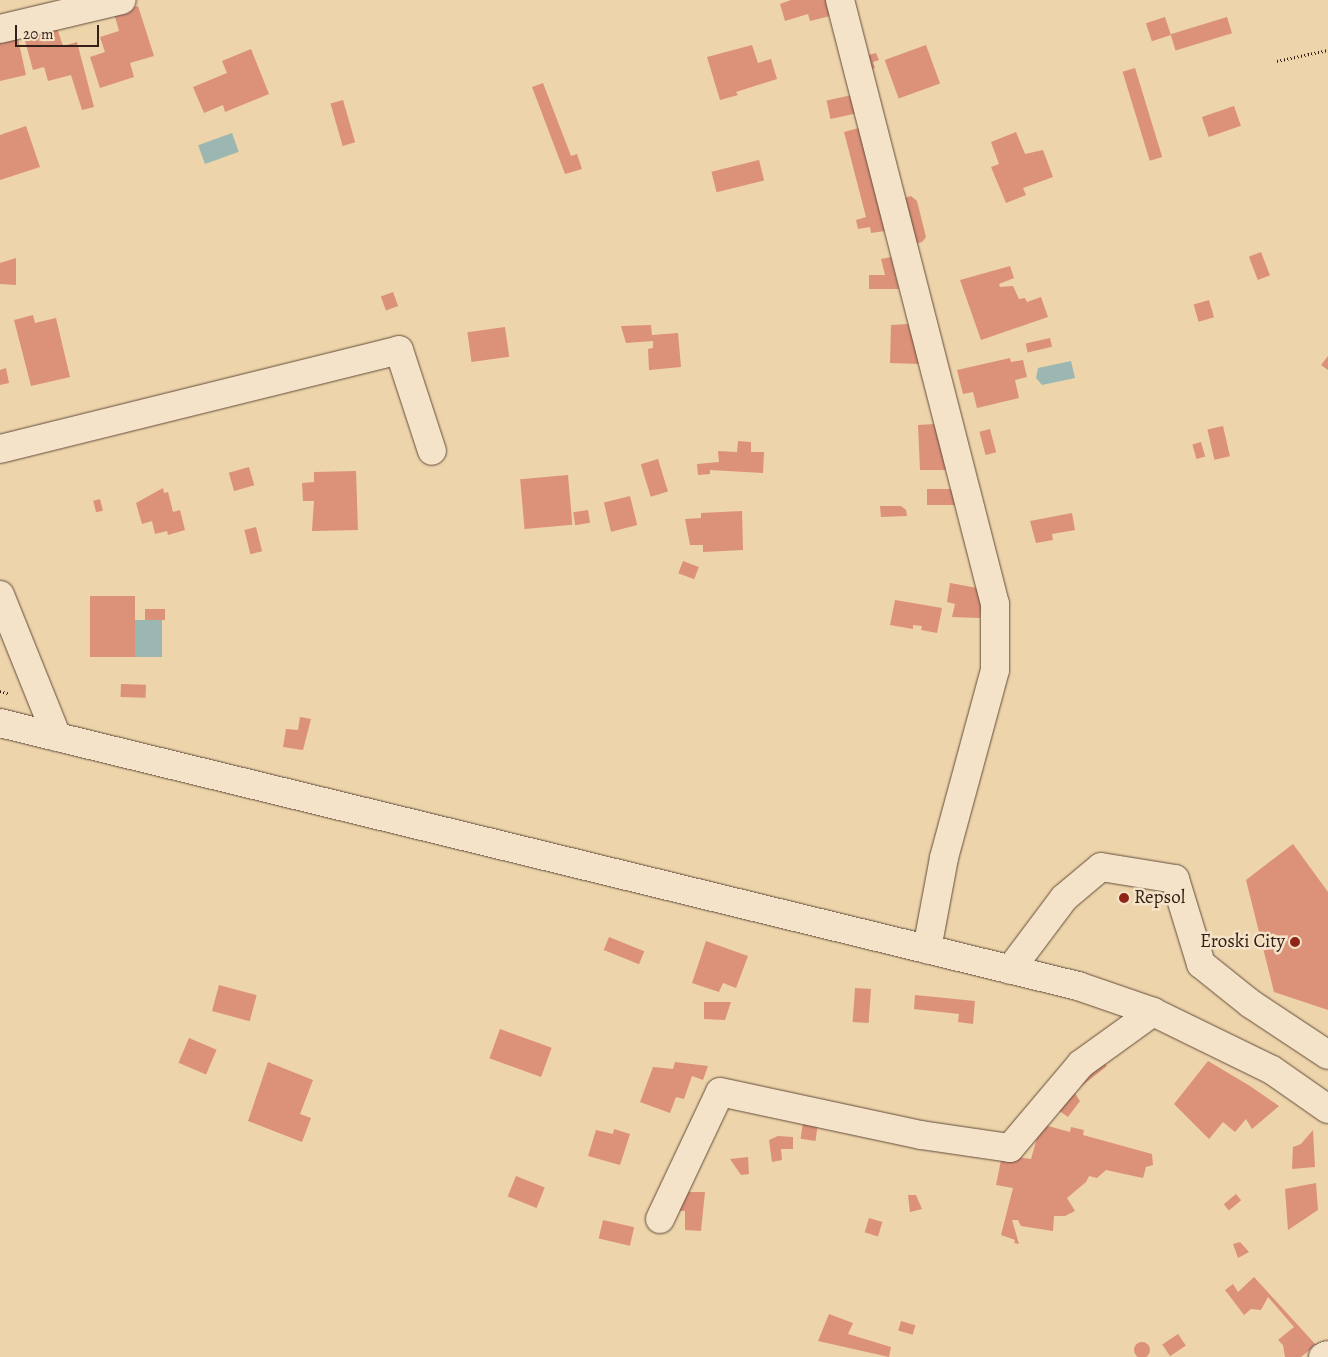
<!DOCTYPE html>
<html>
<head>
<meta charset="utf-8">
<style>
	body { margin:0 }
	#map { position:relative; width:1328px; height:1357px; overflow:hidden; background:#eed4aa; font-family:Alegreya,serif }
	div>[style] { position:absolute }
	.water>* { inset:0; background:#9cb7b2; transform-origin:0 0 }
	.building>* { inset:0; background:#dc9179; transform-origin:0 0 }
	.round { border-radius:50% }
	.path>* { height:3px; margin-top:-1.5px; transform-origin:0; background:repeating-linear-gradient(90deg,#342018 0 1px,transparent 0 3.5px) }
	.roads { filter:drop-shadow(0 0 1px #624d3c) drop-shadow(0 0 1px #624d3c) }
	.minor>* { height:28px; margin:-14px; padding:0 14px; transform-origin:14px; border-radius:14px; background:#f4e3c8 }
	.dots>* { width:14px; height:14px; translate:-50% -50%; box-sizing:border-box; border:2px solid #f4e3c8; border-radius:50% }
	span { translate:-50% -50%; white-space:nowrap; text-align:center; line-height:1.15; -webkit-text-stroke:5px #f4e3c8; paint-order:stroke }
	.poi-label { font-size:19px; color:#342018 }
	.left { translate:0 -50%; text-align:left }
	.right { translate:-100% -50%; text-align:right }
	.scale { position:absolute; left:15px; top:25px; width:84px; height:22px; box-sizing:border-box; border:2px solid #342018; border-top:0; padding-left:6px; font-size:15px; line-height:18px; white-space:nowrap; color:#342018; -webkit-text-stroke:4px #f4e3c8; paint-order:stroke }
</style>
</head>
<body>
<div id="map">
	<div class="water">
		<div style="left:232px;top:133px;width:20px;height:36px;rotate:70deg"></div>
		<div style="clip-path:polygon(1071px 361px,1075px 378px,1042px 385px,1036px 378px,1038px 368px)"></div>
		<div style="left:135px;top:620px;width:27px;height:37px"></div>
	</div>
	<div class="building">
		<div style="clip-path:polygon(791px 0,826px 0,830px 16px,810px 21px,808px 14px,785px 21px,780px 4px)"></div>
		<div style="clip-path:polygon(138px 6px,154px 56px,130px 63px,134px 77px,100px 88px,90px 57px,105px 52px,100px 37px,119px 31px,114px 13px)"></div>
		<div style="left:1165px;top:17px;width:19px;height:20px;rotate:72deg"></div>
		<div style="left:1227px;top:17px;width:17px;height:59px;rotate:73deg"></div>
		<div style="clip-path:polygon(57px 28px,63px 46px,77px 42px,94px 107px,82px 110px,71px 75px,48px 81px,44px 67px,33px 70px,24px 37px)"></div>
		<div style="clip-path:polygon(18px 39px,26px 75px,0 81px,0 43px)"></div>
		<div style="clip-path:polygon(752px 45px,758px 63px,771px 59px,777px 79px,736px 92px,738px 95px,720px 100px,707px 57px)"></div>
		<div style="left:926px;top:45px;width:41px;height:44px;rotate:70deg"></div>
		<div style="clip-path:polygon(251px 49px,269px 94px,225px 112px,223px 105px,204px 113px,193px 87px,227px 73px,222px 61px)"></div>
		<div style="clip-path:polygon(876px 53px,879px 60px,873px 62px,875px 68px,861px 72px,857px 58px)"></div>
		<div style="left:1135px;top:68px;width:93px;height:13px;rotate:73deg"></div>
		<div style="clip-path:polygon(543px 83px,571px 156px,577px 154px,582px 169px,565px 174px,532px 87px)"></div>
		<div style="left:852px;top:95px;width:19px;height:26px;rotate:78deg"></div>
		<div style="left:343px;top:100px;width:44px;height:13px;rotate:74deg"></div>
		<div style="left:1234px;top:106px;width:21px;height:34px;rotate:71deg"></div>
		<div style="clip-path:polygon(26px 126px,40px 167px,0 180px,0 135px)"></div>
		<div style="clip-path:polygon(859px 128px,885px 231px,871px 233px,870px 227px,858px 229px,856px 220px,866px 217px,844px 132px)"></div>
		<div style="clip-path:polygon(1016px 132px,1025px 154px,1043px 150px,1053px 177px,1023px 188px,1026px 195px,1006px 203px,991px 167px,999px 164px,991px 142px)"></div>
		<div style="left:759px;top:160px;width:21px;height:49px;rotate:76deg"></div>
		<div style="clip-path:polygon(911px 196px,917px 201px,926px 237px,922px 242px,905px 247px,893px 201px)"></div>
		<div style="left:1261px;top:252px;width:25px;height:13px;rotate:69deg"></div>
		<div style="clip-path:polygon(891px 257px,899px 289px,869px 289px,869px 275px,885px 275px,881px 259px)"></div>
		<div style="clip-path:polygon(16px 258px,16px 285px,0 284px,0 263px)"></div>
		<div style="clip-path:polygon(1010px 266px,1014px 278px,999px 284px,1000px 287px,1013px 286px,1019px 299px,1025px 298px,1027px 302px,1041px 297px,1048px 317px,981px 340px,960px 280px)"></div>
		<div style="left:393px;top:292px;width:15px;height:13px;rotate:70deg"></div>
		<div style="left:1209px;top:300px;width:18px;height:16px;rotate:74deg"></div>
		<div style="clip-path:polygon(33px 315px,35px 323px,56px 318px,70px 377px,31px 386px,14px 320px)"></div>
		<div style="clip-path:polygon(908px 324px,920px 364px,890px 363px,891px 325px)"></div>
		<div style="clip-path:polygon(651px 325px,652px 335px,678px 333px,681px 367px,649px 370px,648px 349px,653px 348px,653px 341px,626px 343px,621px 326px)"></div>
		<div style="left:505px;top:327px;width:30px;height:38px;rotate:82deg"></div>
		<div style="left:1050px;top:338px;width:9px;height:25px;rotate:77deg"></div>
		<div style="clip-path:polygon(1328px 356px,1328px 370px,1321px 365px)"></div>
		<div style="clip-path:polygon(1010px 358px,1011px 362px,1023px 360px,1027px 377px,1015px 380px,1019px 398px,977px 408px,973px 392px,963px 394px,957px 370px)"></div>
		<div style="clip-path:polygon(6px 368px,9px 383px,0 385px,0 370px)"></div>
		<div style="clip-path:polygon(935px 424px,949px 470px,920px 470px,918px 425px)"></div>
		<div style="left:1223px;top:426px;width:31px;height:16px;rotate:77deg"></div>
		<div style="left:990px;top:429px;width:24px;height:11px;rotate:75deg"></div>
		<div style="clip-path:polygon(738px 441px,751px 442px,751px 452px,764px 452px,763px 473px,710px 470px,710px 474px,698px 475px,697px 464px,719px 462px,718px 451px,737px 452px)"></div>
		<div style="left:1201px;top:442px;width:15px;height:9px;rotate:74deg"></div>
		<div style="left:658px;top:459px;width:34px;height:18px;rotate:73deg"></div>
		<div style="left:249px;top:467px;width:19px;height:21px;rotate:74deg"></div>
		<div style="clip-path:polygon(356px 471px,358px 530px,312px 531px,314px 501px,303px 501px,302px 483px,314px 482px,314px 472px)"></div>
		<div style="left:568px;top:475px;width:50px;height:48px;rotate:85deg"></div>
		<div style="clip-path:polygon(163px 488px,164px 493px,168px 492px,173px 512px,180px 510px,185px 530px,168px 535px,167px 531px,155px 534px,152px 521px,142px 524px,136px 503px)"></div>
		<div style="clip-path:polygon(927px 489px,951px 489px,956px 505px,927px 505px)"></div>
		<div style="left:630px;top:496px;width:30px;height:27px;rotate:76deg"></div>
		<div style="left:100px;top:499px;width:12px;height:7px;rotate:76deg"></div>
		<div style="clip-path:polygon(880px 506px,901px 506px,906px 510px,907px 516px,881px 517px)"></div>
		<div style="left:588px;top:510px;width:13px;height:15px;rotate:81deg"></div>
		<div style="clip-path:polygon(742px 511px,743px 550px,703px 552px,703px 545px,690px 545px,685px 519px,701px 518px,701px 513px)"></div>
		<div style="clip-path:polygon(1072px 513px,1075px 530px,1052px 534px,1053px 540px,1036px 543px,1030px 521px)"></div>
		<div style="left:256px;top:527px;width:25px;height:12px;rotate:76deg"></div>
		<div style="left:683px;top:561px;width:17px;height:13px;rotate:21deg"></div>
		<div style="clip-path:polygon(950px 583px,983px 589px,980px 618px,952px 617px,955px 604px,947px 602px)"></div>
		<div style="left:90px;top:596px;width:45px;height:61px"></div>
		<div style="clip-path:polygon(895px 600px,942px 608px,937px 633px,921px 630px,922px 626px,913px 625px,913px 629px,890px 625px)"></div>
		<div style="left:145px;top:609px;width:20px;height:11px"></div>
		<div style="left:121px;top:684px;width:25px;height:13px;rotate:2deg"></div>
		<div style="clip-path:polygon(300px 717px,311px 719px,303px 750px,283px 747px,286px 729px,298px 730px)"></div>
		<div style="clip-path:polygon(1293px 844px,1328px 892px,1328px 1010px,1274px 992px,1246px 880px)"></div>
		<div style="left:609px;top:937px;width:38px;height:14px;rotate:22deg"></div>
		<div style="clip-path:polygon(706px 941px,748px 956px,736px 988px,723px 983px,719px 992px,692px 983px)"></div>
		<div style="left:219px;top:985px;width:39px;height:27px;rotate:15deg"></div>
		<div style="left:855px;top:988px;width:16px;height:34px;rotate:4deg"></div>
		<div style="clip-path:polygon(915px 995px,975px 1001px,973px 1024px,958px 1022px,959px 1014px,914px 1009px)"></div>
		<div style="clip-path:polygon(704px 1002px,731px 1002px,725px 1020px,704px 1019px)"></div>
		<div style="left:500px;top:1029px;width:55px;height:31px;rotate:20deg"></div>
		<div style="left:189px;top:1038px;width:30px;height:27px;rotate:23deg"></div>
		<div style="clip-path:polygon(1099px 1056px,1107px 1066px,1074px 1092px,1080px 1101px,1068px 1117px,1051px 1105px)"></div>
		<div style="clip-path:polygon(1208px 1061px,1250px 1086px,1279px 1106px,1252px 1129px,1246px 1119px,1235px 1132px,1223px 1122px,1209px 1139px,1174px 1104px)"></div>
		<div style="clip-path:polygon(268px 1062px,313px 1080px,300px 1114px,311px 1118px,302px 1142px,248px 1121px)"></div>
		<div style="clip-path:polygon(675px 1062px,708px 1066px,703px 1080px,692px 1076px,684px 1099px,676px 1097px,670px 1113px,640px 1102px,653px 1067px,673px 1069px)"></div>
		<div style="left:803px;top:1122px;width:15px;height:17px;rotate:8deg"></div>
		<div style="clip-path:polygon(1041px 1124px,1070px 1132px,1071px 1127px,1084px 1130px,1083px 1135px,1152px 1154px,1153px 1165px,1146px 1167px,1143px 1178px,1106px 1170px,1097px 1178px,1089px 1176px,1086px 1182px,1067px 1198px,1075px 1211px,1065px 1216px,1054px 1216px,1053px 1231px,1021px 1226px,1018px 1220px,1012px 1220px,1019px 1244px,1014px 1243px,1015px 1240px,1001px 1235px,1013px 1188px,996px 1185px,1002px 1155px,1031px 1159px)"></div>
		<div style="clip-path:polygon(614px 1129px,630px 1134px,620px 1165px,588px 1156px,596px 1130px,613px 1134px)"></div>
		<div style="clip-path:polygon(1313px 1130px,1315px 1167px,1292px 1169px,1293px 1147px,1301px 1144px)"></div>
		<div style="clip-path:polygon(778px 1136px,793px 1137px,793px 1149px,781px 1149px,782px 1160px,772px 1162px,769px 1140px)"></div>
		<div style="clip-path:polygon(748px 1157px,749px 1174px,741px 1175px,730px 1159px)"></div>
		<div style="left:516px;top:1176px;width:31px;height:22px;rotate:22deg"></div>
		<div style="clip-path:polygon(1316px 1183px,1318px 1210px,1288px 1230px,1285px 1189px)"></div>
		<div style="clip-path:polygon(679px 1192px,705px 1192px,701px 1231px,685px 1230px,685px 1211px,679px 1211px)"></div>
		<div style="left:1236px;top:1194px;width:8px;height:16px;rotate:50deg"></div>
		<div style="clip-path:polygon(908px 1195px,916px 1195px,922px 1209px,910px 1212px)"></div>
		<div style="left:869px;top:1218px;width:14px;height:15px;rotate:17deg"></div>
		<div style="left:603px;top:1220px;width:32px;height:19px;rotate:13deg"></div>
		<div style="clip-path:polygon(1240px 1242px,1249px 1252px,1238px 1258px,1233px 1244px)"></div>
		<div style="clip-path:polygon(1254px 1277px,1316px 1345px,1301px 1357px,1285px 1357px,1283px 1345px,1278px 1340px,1294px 1327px,1268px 1297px,1261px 1310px,1251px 1309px,1244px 1315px,1225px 1290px,1233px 1284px,1238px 1292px)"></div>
		<div style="clip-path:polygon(829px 1314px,853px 1323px,848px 1334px,891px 1347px,889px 1357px,818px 1341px)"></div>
		<div style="left:901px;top:1321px;width:15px;height:10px;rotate:16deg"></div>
		<div style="left:1178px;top:1334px;width:14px;height:19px;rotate:56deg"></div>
		<div class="round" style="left:1134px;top:1342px;width:16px;height:16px"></div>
	</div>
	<div class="path">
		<div style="left:1277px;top:61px;width:52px;rotate:-12.2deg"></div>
		<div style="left:0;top:691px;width:10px;rotate:17deg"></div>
	</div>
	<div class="roads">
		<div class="minor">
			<div style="left:840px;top:0;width:624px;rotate:75.61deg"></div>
			<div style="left:995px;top:604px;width:66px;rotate:90deg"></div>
			<div style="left:995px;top:670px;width:195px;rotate:105.2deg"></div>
			<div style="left:944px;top:858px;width:93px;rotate:100.6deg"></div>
			<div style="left:0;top:29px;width:125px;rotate:-13.4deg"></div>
			<div style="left:0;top:449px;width:411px;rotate:-13.9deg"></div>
			<div style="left:399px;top:350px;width:106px;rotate:71.9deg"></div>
			<div style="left:0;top:595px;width:153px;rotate:68.1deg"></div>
			<div style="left:0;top:723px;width:1110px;rotate:13.71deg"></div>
			<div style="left:1078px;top:986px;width:79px;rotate:19.1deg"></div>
			<div style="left:1153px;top:1012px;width:132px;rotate:26deg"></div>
			<div style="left:1272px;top:1070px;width:68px;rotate:34.9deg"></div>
			<div style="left:1010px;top:970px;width:90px;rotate:-53.1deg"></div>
			<div style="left:1064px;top:898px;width:48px;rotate:-40deg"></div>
			<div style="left:1101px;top:867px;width:75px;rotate:9.2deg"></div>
			<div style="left:1175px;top:879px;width:89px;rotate:73deg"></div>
			<div style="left:1201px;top:964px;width:64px;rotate:38.7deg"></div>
			<div style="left:1251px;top:1004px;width:92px;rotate:33.5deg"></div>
			<div style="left:660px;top:1219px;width:140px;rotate:-64.7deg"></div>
			<div style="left:720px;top:1092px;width:206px;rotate:12.1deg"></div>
			<div style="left:921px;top:1135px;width:90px;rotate:8.3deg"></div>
			<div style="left:1010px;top:1148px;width:110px;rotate:-49.8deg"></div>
			<div style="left:1081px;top:1064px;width:89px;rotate:-35.8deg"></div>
			<div style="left:1323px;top:1357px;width:5px;rotate:-22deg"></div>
		</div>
	</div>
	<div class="dots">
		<div style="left:1124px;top:898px;background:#8f2418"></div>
		<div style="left:1295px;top:942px;background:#8f2418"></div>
	</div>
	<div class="poi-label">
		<span class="left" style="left:1134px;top:898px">Repsol</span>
		<span class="right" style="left:1285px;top:942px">Eroski City</span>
	</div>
	<div class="scale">20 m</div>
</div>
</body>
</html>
